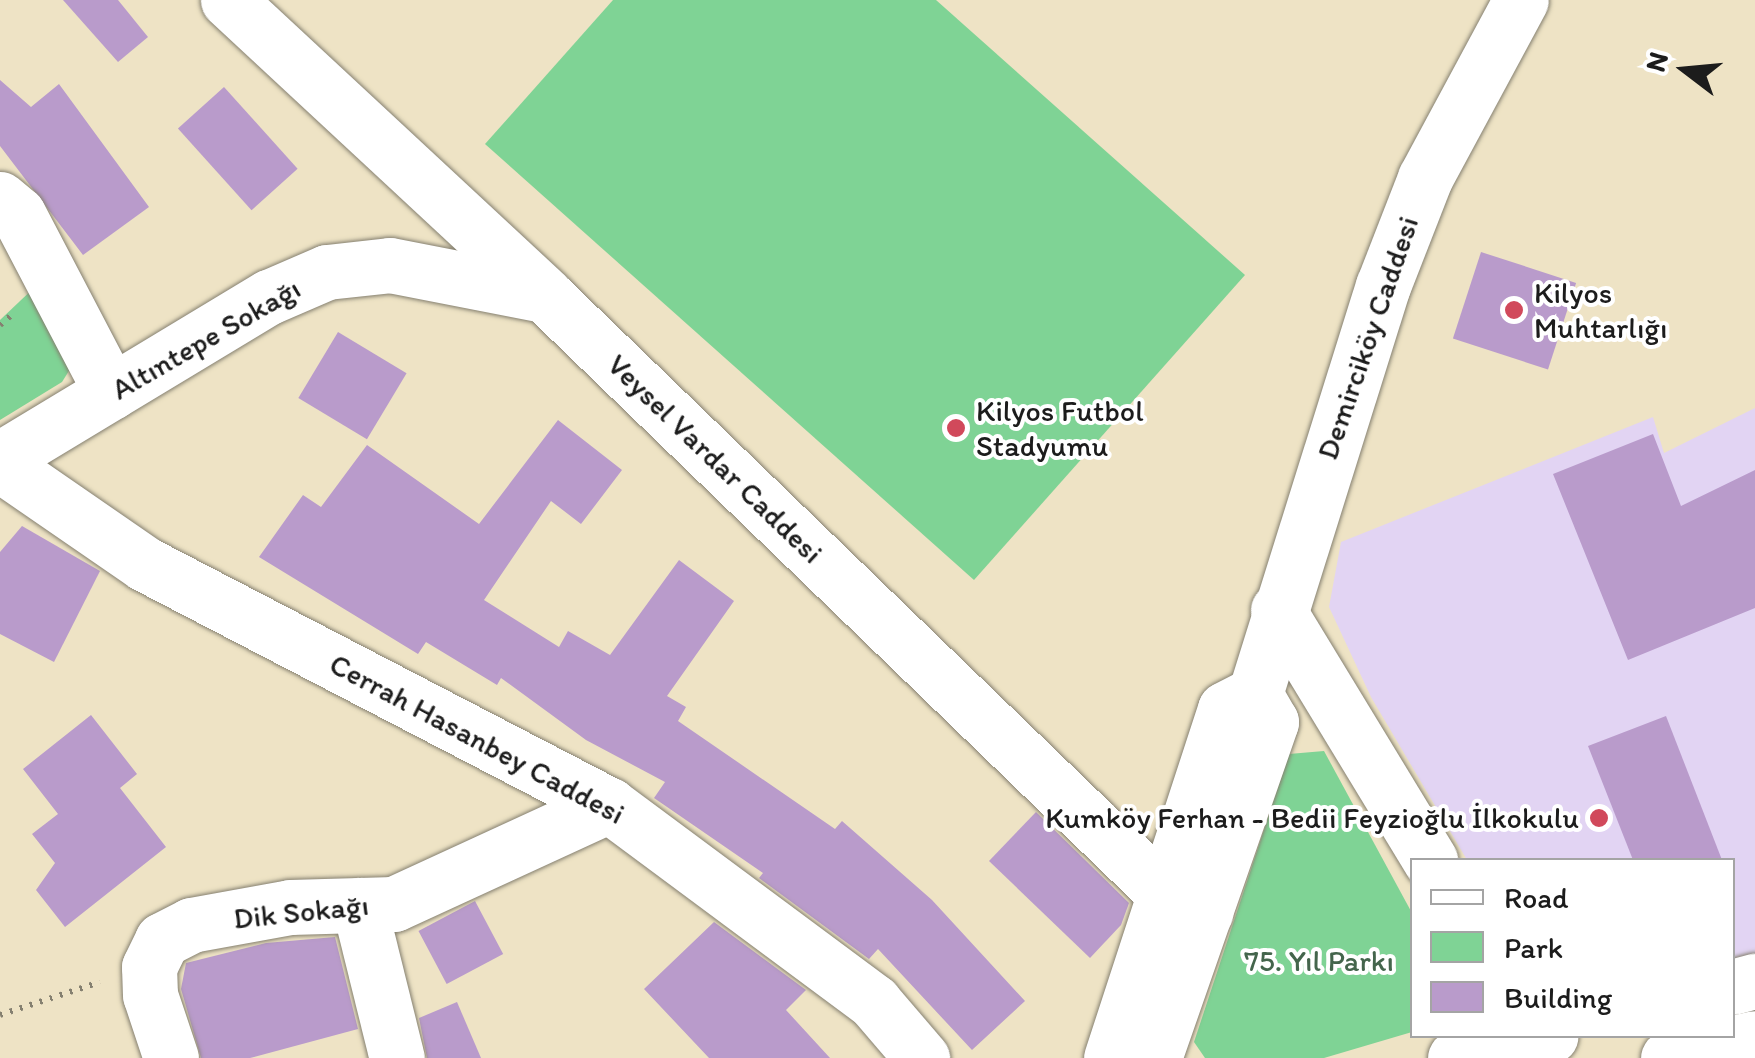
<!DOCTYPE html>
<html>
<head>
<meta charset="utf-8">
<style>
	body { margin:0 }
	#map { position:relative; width:1755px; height:1058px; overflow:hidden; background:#eee3c5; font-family:Itim,sans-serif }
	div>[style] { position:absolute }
	.built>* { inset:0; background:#e2d4f3 }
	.green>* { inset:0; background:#7fd395 }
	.building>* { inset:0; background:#b99bcb; transform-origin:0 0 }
	.path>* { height:6px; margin-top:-3px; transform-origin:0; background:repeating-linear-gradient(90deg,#858070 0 2.5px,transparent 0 10.5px) }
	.roads { filter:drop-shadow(0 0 2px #858070) drop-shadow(0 0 2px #858070) }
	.minor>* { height:55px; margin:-27.5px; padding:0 27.5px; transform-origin:27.5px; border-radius:27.5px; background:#fff }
	.major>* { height:55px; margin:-27.5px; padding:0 27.5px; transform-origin:27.5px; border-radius:27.5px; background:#fff }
	.dots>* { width:28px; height:28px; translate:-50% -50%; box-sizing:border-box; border:5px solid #fff; border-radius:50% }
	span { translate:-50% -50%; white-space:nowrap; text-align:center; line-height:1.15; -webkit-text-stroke:8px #fff; paint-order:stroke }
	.poi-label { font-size:30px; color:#1c1c1c }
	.left { translate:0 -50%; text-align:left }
	.right { translate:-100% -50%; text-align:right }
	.street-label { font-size:30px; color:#1c1c1c }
	.park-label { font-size:30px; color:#44654c }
	.legend { position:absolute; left:1410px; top:858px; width:325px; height:180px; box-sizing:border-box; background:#fff; border:2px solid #a4a4a4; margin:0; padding:12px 18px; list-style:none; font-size:30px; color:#1c1c1c }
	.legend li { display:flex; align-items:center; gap:20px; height:50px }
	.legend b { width:50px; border:2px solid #a4a4a4 }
	.north { position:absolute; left:1635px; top:20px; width:100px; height:100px; -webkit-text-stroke:8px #fff; paint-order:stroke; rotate:286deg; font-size:28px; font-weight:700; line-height:40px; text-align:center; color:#1c1c1c }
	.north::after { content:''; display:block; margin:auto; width:35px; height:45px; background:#1c1c1c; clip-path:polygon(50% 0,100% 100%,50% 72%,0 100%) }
</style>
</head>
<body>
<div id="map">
	<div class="built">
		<div style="clip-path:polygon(1755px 408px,1755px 954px,1733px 960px,1732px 860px,1467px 860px,1371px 697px,1329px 607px,1341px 542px,1653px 417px,1664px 453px)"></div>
	</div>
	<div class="green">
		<div style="clip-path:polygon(613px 0,936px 0,1245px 275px,974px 580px,485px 144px)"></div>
		<div style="clip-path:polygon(39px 283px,77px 358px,62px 382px,0 420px,0 320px)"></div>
		<div style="clip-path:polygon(1324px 751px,1412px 913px,1412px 1032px,1324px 1058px,1205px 1058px,1194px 1042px,1289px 754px)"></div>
	</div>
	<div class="building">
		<div style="clip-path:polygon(63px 0,118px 0,148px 37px,118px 62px)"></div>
		<div style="clip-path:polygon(0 80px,31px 107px,59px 84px,149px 207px,83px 255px,0 146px)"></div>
		<div style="left:224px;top:87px;width:110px;height:62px;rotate:48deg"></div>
		<div style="left:1481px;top:252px;width:100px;height:91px;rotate:18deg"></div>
		<div style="left:338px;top:332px;width:80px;height:77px;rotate:31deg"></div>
		<div style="clip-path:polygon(558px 420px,622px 470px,581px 524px,551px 501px,484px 600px,559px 647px,568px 631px,610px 655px,679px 560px,734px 601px,667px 696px,686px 707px,678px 721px,835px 829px,842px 821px,932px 900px,1025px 1001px,972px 1050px,878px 949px,869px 959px,759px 878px,763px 873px,654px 798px,665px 782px,586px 740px,501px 678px,497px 685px,426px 642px,418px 654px,259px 557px,303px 495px,321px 507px,367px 445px,479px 524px)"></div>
		<div style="clip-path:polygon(1653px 434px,1681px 506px,1755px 470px,1755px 608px,1628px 660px,1553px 474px)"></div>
		<div style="clip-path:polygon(22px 526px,100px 571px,54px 662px,0 634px,0 552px)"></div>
		<div style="clip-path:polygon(91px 715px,137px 774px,120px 788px,166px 847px,65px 927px,36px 890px,55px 863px,32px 834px,58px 814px,23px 769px)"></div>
		<div style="clip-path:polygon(1666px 716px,1722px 860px,1633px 860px,1588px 746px)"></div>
		<div style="clip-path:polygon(1036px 812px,1129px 903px,1121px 925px,1090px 958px,989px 861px)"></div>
		<div style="left:475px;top:901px;width:60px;height:64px;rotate:62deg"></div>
		<div style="clip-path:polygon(714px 922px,806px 990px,786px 1010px,830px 1058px,709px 1058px,644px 989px)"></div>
		<div style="clip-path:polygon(335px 937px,358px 1029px,250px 1058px,201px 1058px,181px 989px,186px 963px,266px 943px)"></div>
		<div style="clip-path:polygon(457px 1002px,481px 1058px,427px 1058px,419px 1018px)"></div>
	</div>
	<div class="path">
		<div style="left:0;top:325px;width:18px;rotate:-41deg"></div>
		<div style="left:0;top:1015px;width:105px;rotate:-18.3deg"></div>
	</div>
	<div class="roads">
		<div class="minor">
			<div style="left:228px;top:0;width:433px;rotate:42.9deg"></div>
			<div style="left:545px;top:295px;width:859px;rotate:44.01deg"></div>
			<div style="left:1163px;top:892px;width:47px;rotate:25.5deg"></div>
			<div style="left:0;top:199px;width:23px;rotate:40deg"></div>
			<div style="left:18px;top:214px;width:201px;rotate:62.4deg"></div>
			<div style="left:0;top:459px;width:314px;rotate:-31.1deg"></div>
			<div style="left:269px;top:297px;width:63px;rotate:-23.3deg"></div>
			<div style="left:327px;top:272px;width:63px;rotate:-6.3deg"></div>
			<div style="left:390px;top:265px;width:158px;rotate:11deg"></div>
			<div style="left:0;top:464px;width:176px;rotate:34.6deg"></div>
			<div style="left:145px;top:564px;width:523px;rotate:27.45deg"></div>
			<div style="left:609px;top:805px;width:330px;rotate:36.6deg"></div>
			<div style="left:874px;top:1002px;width:74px;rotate:49.4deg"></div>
			<div style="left:1278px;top:610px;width:293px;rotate:58.7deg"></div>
			<div style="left:359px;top:905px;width:158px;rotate:76.1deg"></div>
			<div style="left:171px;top:1058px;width:66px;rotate:-108.4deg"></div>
			<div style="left:150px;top:995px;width:28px;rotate:-92deg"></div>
			<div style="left:149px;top:967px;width:30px;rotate:-64deg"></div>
			<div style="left:162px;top:940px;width:33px;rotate:-27deg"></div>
			<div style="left:191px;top:925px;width:101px;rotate:-10.3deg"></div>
			<div style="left:290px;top:907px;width:104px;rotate:-1.7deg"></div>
			<div style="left:394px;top:904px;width:237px;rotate:-24.7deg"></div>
			<div style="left:1111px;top:1058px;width:367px;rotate:-71.9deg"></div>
			<div style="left:1225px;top:709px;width:34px;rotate:-27deg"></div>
			<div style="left:1154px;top:1058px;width:356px;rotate:-70.8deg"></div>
			<div style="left:1271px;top:722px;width:32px;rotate:-120deg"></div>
			<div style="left:1255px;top:694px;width:428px;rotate:-72.6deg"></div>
			<div style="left:1383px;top:286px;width:116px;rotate:-68.7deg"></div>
			<div style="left:1425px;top:178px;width:202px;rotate:-61.7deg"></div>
		</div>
		<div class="major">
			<div style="left:1732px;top:987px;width:24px;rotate:-15deg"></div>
			<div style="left:1455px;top:1058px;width:98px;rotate:-13deg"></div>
			<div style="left:1668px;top:1058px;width:89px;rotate:-12.9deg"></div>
		</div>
	</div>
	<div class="dots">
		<div style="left:1514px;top:310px;background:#d1495b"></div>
		<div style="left:956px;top:428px;background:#d1495b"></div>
		<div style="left:1599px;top:818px;background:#d1495b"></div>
	</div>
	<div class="poi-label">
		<span class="left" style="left:1534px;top:310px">Kilyos<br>Muhtarlığı</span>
		<span class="left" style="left:976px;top:428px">Kilyos Futbol<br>Stadyumu</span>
		<span class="right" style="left:1579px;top:818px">Kumköy Ferhan - Bedii Feyzioğlu İlkokulu</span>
	</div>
	<div class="street-label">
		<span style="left:1368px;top:338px;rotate:-71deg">Demirciköy Caddesi</span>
		<span style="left:206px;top:339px;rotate:-30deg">Altıntepe Sokağı</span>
		<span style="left:715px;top:459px;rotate:44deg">Veysel Vardar Caddesi</span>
		<span style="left:477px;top:739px;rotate:28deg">Cerrah Hasanbey Caddesi</span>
		<span style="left:301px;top:912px;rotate:-6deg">Dik Sokağı</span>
	</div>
	<div class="park-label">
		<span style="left:1319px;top:961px">75. Yıl Parkı</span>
	</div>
	<ul class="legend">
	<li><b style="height:12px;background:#fff"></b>Road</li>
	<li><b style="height:28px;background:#7fd395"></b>Park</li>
	<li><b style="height:28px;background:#b99bcb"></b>Building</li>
	</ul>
	<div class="north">N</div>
</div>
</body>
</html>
